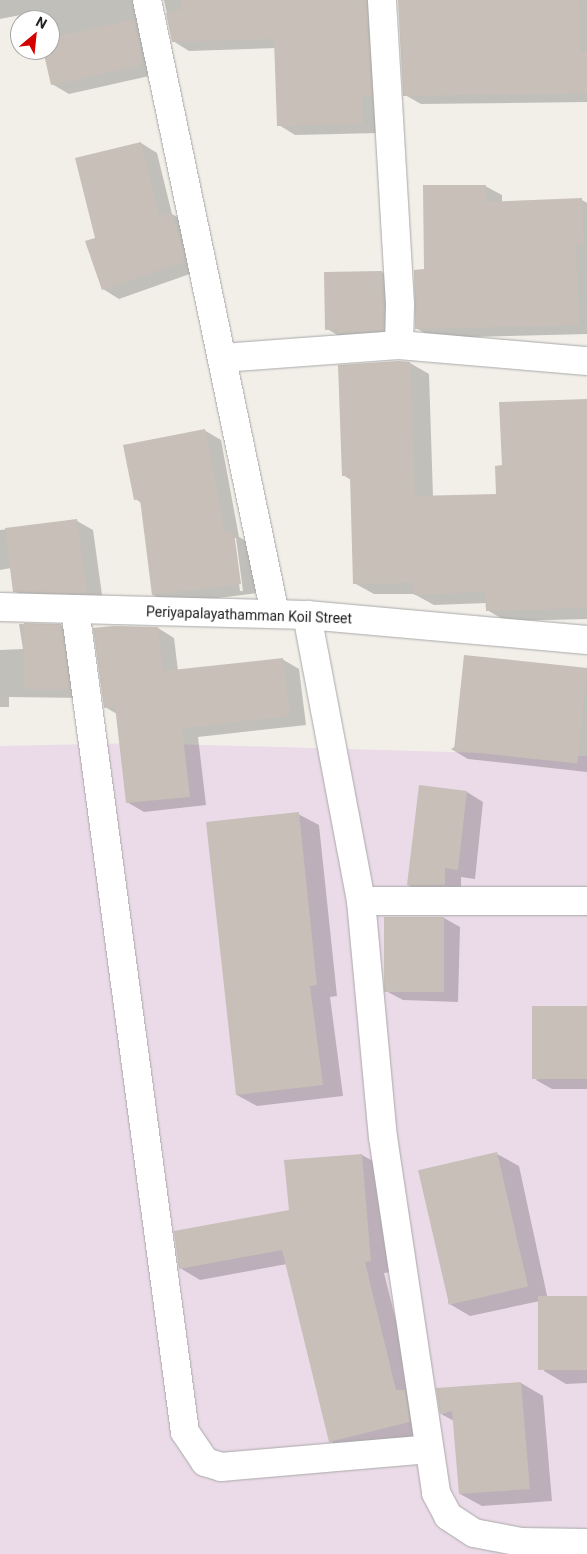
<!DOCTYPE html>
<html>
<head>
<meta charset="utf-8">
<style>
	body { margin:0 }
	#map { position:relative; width:587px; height:1554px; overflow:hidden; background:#f2efe9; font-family:Roboto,sans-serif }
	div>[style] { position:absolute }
	.industrial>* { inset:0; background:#ebdbe8 }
	.shadow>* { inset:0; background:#0003 }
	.building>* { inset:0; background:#c7bfb8; transform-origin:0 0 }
	.roads { filter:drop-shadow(0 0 1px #a9a9a9) drop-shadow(0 0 1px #a9a9a9) }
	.minor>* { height:28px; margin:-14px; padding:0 14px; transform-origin:14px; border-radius:14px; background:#fff }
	span { translate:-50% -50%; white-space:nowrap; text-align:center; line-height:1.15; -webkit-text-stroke:4px #fff; paint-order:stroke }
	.street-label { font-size:14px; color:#222 }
	.north { position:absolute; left:10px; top:10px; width:50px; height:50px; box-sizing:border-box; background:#fff; border:1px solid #a7a7a7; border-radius:50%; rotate:28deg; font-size:14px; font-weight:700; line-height:20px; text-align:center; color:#222 }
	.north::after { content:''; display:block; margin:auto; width:18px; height:22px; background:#d40000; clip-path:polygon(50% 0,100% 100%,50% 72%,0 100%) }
</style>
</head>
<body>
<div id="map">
	<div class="industrial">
		<div style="clip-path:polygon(138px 743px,587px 756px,587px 1554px,0 1554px,0 746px)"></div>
	</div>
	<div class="shadow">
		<div style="clip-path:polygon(0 0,141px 0,158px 74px,69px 94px,52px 84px,45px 50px,50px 50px,50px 20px,38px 20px,36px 12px,0 19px)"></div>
		<div style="clip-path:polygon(164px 0,387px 0,379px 133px,295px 135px,279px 125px,276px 48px,189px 51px,173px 41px)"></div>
		<div style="clip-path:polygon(399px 0,587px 0,587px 102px,421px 104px,405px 95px)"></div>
		<div style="clip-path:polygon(141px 143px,157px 153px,172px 214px,187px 223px,201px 270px,119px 299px,103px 289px,96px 239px)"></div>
		<div style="clip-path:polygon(485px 186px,502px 195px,502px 202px,582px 200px,587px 203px,587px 334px,433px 338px,416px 328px)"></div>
		<div style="clip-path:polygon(382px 272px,398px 281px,400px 339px,343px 338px,327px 329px,325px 273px)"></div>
		<div style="clip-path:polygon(410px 363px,429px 374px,433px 497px,497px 495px,504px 467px,587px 401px,587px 619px,506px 621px,487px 610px,487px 603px,434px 605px,414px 594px,374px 594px,354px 583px,351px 480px,343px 475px)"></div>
		<div style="clip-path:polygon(evenodd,204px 430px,221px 440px,239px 537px,250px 543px,257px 593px,170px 604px,153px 595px,141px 503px,136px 499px,204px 430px,233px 538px,236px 538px,243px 591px,240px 591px,233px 538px)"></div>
		<div style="clip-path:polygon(77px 521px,93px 530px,103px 602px,31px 600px,14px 591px,11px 568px,0 570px,0 530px)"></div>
		<div style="clip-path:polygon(19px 624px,61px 625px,77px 635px,86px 698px,9px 697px,9px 707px,0 707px,0 650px,23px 649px)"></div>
		<div style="clip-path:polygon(158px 628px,174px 638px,178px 671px,282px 659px,299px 669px,306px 725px,198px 737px,206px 805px,144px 812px,127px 802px,117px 714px,105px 707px)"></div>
		<div style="clip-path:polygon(587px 669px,587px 772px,468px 759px,451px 749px)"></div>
		<div style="clip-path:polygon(467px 792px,483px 802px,475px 879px,461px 877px,461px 894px,424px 894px,408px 885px)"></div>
		<div style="clip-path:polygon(298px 814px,319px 825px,337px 996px,330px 997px,343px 1096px,257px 1106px,237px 1095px)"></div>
		<div style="clip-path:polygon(444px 918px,460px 927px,458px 1002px,403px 1000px,386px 991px)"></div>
		<div style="clip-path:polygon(587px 1007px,587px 1089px,552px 1089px,536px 1080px)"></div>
		<div style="clip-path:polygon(497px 1154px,519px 1166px,548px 1300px,587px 1298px,587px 1383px,566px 1384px,544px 1371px,540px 1301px,470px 1316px,448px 1303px)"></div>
		<div style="clip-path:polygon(362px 1155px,382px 1166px,391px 1272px,384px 1273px,415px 1397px,429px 1433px,350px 1453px,330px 1441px,287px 1264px,200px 1280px,180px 1268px,290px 1211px)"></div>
		<div style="clip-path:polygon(521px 1383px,543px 1396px,552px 1501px,482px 1506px,460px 1494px,454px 1421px,441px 1414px)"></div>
	</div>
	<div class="building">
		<div style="clip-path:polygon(181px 0,367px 0,372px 96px,362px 97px,363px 124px,277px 126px,274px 39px,172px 42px,166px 13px,181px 9px)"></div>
		<div style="clip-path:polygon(398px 0,579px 0,581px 51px,587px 51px,587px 93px,403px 96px)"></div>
		<div style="clip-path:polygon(135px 19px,142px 65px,51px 85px,43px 50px,50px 50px,50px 38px)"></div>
		<div style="clip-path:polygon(141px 142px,159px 216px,171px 212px,186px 261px,102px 290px,85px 241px,95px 238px,75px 158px)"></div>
		<div style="clip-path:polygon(423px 185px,486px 185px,486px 202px,582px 198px,584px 245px,576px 245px,579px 325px,415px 329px,414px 270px,424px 269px)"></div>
		<div style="clip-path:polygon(382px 271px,384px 330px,337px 334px,337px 329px,325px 330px,324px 272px)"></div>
		<div style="clip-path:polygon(399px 361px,410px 362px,415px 496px,496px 494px,495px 466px,502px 465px,499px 402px,587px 399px,587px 608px,486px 611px,485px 592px,414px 595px,413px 583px,353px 584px,350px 476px,342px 476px,338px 365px)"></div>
		<div style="clip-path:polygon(205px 429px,225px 533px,234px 532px,241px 584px,152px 595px,140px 499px,134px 500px,123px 445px)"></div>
		<div style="clip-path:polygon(77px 519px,87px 594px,13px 592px,5px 528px)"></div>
		<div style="clip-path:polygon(24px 623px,61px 624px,70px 689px,24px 689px)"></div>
		<div style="clip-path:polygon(113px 626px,158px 627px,163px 671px,283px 658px,290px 716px,182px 728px,190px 797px,126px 803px,115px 706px,104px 708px,93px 628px)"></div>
		<div style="left:464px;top:655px;width:124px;height:96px;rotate:6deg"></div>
		<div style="clip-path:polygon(419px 785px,467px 791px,458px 870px,445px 868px,445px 885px,407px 885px)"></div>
		<div style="clip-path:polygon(299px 812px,317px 985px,310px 986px,323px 1085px,236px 1095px,206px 822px)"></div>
		<div style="left:384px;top:917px;width:60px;height:75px"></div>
		<div style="left:587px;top:1006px;width:73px;height:55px;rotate:90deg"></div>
		<div style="left:497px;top:1152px;width:138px;height:81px;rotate:77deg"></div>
		<div style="clip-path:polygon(362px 1154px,371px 1261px,365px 1262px,396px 1390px,405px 1390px,410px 1422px,329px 1442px,282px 1250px,179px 1269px,174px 1231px,289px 1210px,284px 1160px)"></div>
		<div style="left:587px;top:1296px;width:74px;height:49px;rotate:90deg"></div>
		<div style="clip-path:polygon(521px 1382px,530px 1489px,459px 1494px,452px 1411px,440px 1414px,436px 1388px)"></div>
	</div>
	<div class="roads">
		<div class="minor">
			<div style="left:147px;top:0;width:627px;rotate:78.22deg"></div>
			<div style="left:399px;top:345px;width:189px;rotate:4.9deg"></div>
			<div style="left:222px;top:358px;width:177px;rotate:-4.2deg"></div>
			<div style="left:399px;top:345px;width:41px;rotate:-88.6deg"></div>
			<div style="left:400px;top:304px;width:305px;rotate:-93.4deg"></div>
			<div style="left:0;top:607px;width:307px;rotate:1.5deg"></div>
			<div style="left:307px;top:615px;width:281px;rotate:5.1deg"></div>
			<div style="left:75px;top:609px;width:830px;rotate:82.39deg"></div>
			<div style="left:185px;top:1432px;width:36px;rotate:56deg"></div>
			<div style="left:205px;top:1462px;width:17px;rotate:17deg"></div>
			<div style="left:221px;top:1467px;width:209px;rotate:-4.9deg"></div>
			<div style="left:307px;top:615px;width:291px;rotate:79.3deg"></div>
			<div style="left:361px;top:901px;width:237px;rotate:84.7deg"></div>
			<div style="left:383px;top:1137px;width:360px;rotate:81.5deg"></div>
			<div style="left:436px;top:1493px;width:26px;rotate:62deg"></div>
			<div style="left:448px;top:1516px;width:31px;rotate:33deg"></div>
			<div style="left:474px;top:1533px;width:48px;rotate:10.8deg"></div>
			<div style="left:521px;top:1542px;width:66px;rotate:0.9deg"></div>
			<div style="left:361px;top:901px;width:226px"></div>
		</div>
	</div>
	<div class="street-label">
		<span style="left:249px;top:615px;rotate:2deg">Periyapalayathamman Koil Street</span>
	</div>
	<div class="north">N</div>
</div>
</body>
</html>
